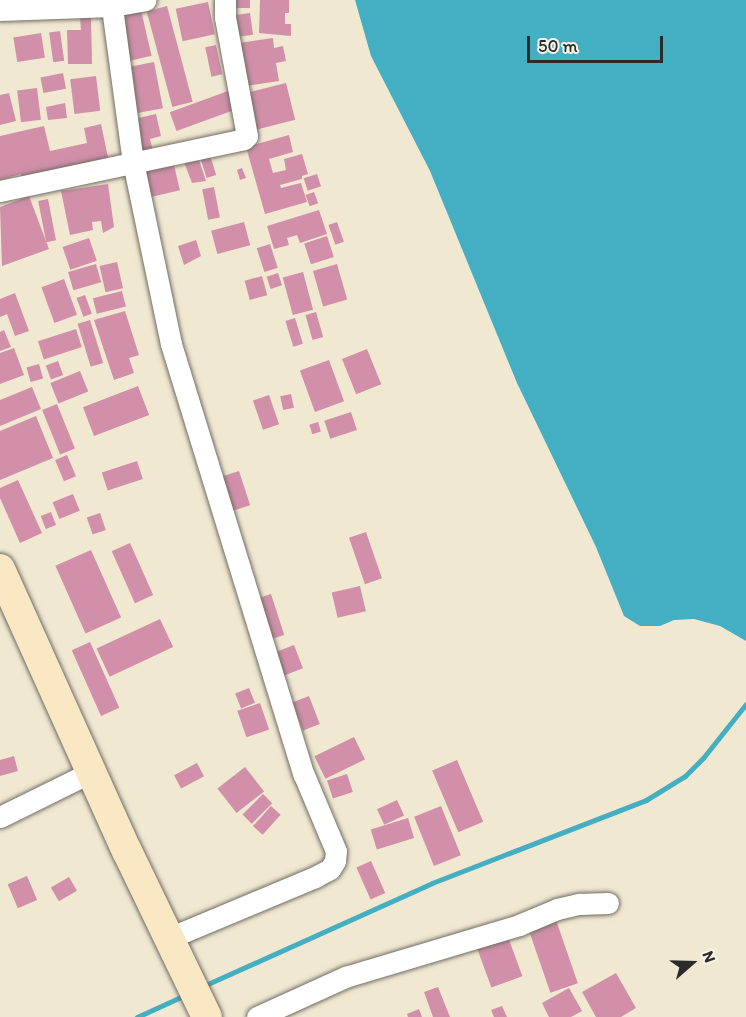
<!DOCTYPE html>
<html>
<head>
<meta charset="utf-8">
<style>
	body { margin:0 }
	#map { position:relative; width:746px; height:1017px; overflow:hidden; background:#f1e8d1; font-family:Itim,sans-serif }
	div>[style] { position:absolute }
	.water>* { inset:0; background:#44aec3 }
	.stream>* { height:5px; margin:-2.5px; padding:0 2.5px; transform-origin:2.5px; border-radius:2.5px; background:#44aec3 }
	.building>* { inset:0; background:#d18fa9; transform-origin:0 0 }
	.roads { filter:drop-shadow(0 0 2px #706d65) drop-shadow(0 0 2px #706d65) }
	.street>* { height:21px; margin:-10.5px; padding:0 10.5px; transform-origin:10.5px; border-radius:10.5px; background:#fff }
	.secondary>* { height:30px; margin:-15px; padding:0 15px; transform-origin:15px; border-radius:15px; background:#fae7c3 }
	span { translate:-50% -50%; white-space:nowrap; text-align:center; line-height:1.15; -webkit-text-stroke:4.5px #f7f3e8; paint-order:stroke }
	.north { position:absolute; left:662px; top:933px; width:60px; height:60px; -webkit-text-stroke:4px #f7f3e8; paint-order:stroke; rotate:70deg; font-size:16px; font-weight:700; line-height:24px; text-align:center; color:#2b2b2b }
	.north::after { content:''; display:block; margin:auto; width:21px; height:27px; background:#2b2b2b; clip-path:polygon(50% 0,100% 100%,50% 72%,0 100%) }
	.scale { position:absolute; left:527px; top:36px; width:136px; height:27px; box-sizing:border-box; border:3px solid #2b2b2b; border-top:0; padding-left:8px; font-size:18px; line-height:21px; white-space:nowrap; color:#2b2b2b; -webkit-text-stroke:4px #f7f3e8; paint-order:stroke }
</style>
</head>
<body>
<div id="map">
	<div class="water">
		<div style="clip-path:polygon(355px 0,746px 0,746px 641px,720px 626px,694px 619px,674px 620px,660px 626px,640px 626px,624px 616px,596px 547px,517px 383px,430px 171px,371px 56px)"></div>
	</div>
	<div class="stream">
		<div style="left:201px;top:987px;width:253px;rotate:-24.2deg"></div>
		<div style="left:432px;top:883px;width:230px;rotate:-21.2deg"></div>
		<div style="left:646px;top:800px;width:46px;rotate:-31.6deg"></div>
		<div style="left:685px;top:776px;width:25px;rotate:-45deg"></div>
		<div style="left:703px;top:758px;width:69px;rotate:-51.5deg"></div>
		<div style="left:137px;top:1017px;width:53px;rotate:-24.6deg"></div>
	</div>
	<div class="building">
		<div style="left:229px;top:0;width:21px;height:8px"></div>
		<div style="clip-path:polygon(260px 0,289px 0,289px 13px,285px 13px,285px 24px,291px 24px,291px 36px,259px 33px)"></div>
		<div style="left:208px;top:2px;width:33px;height:33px;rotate:78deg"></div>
		<div style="left:167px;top:6px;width:99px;height:21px;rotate:75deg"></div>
		<div style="left:141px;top:10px;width:47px;height:28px;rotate:77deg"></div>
		<div style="left:250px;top:13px;width:22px;height:21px;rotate:82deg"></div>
		<div style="clip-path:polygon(80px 17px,91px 17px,92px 64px,68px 64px,67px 30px,81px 30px)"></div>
		<div style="left:60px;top:31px;width:30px;height:11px;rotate:82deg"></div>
		<div style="left:41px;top:33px;width:25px;height:28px;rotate:81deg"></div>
		<div style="clip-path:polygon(273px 38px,274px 48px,283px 46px,286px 61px,276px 63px,279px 81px,245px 86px,239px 43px)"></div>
		<div style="left:216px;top:45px;width:30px;height:11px;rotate:78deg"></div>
		<div style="left:154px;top:62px;width:47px;height:30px;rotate:79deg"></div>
		<div style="left:63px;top:73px;width:16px;height:23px;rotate:79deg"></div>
		<div style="left:96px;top:76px;width:35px;height:26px;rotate:83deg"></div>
		<div style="left:286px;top:83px;width:38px;height:44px;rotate:76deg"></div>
		<div style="left:37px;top:88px;width:32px;height:20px;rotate:83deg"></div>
		<div style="left:228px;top:91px;width:20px;height:62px;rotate:70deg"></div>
		<div style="clip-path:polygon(9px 93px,16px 121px,0 125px,0 95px)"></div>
		<div style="clip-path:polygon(65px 103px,67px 118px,48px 120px,46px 107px)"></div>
		<div style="clip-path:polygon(156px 114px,161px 136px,150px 139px,153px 151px,142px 153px,134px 119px)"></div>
		<div style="clip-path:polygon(101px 124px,109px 162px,22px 181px,21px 174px,0 180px,0 136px,44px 126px,50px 151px,87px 143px,84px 128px)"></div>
		<div style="clip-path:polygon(289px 135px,293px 152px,269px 159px,273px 173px,286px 170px,284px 159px,302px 154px,308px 174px,302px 176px,302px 179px,280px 185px,281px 188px,301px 183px,307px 202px,265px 214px,246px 147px)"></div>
		<div style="left:210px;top:155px;width:21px;height:10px;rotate:73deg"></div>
		<div style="clip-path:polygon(198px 157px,206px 181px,192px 183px,184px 162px)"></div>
		<div style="left:174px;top:165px;width:26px;height:34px;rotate:77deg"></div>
		<div style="clip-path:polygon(242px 168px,246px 178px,240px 180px,237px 170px)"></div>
		<div style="left:317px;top:174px;width:13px;height:14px;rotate:72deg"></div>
		<div style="clip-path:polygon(108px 184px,114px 227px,103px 233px,101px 221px,92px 222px,93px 230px,70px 235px,61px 191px)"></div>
		<div style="left:214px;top:187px;width:31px;height:12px;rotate:79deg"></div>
		<div style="left:314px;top:192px;width:12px;height:9px;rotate:70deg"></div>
		<div style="clip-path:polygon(29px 196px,49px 249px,2px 266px,0 207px)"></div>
		<div style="left:48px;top:199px;width:42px;height:10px;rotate:79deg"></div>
		<div style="clip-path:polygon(319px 210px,327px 234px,300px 243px,297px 235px,287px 238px,289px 245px,274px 249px,267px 226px)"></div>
		<div style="left:244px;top:222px;width:24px;height:34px;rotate:75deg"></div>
		<div style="left:337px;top:222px;width:21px;height:9px;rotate:71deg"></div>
		<div style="left:327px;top:236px;width:22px;height:24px;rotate:72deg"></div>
		<div style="left:89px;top:238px;width:24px;height:28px;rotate:71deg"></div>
		<div style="clip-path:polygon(196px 240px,201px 256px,184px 265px,178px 246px)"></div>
		<div style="left:270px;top:244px;width:25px;height:14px;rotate:72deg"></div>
		<div style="left:117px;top:262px;width:27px;height:18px;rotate:77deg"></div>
		<div style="left:96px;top:264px;width:19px;height:29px;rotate:74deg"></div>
		<div style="left:337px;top:264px;width:37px;height:25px;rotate:74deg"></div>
		<div style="left:303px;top:272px;width:39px;height:21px;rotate:75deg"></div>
		<div style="left:278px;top:273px;width:13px;height:12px;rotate:72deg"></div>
		<div style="left:262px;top:276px;width:20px;height:18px;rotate:75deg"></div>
		<div style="left:64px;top:279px;width:38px;height:24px;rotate:70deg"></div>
		<div style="left:122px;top:291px;width:16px;height:30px;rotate:76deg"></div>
		<div style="clip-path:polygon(15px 293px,29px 331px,15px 336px,7px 314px,0 317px,0 299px)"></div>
		<div style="left:85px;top:295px;width:20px;height:9px;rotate:70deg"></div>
		<div style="clip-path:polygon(125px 311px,139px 355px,129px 358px,134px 373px,114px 380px,94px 320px)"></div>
		<div style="left:316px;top:312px;width:26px;height:11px;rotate:74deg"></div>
		<div style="left:295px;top:318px;width:27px;height:10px;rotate:73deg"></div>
		<div style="left:90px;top:320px;width:45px;height:13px;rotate:73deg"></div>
		<div style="left:76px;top:329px;width:19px;height:40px;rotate:72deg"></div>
		<div style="clip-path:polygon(4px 330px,11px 347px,0 351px,0 332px)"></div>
		<div style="clip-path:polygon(14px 348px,24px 375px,0 384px,0 353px)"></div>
		<div style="left:367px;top:349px;width:38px;height:27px;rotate:68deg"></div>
		<div style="left:329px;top:360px;width:44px;height:31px;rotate:70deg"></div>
		<div style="left:58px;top:361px;width:15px;height:13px;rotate:70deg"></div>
		<div style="left:39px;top:364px;width:15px;height:13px;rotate:74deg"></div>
		<div style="left:80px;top:371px;width:22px;height:32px;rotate:68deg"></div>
		<div style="left:138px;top:386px;width:31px;height:59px;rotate:69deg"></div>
		<div style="clip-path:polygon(32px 387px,41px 409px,0 426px,0 400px)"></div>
		<div style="left:291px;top:394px;width:14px;height:11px;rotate:78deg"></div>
		<div style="left:269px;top:395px;width:31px;height:17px;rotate:71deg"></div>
		<div style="left:57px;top:404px;width:48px;height:16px;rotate:68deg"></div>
		<div style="left:351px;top:412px;width:19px;height:28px;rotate:72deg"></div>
		<div style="clip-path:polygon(36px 416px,53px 458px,0 480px,0 431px)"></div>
		<div style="left:318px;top:422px;width:10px;height:9px;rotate:73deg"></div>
		<div style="left:67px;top:455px;width:23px;height:13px;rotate:67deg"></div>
		<div style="left:137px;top:461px;width:19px;height:37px;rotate:72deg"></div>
		<div style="left:239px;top:471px;width:36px;height:18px;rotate:72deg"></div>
		<div style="clip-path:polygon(18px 480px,42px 533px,20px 543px,0 498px,0 488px)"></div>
		<div style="left:73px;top:494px;width:18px;height:22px;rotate:68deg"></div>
		<div style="left:51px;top:512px;width:14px;height:11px;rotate:69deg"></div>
		<div style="left:100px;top:513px;width:18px;height:14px;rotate:71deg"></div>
		<div style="left:366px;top:532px;width:49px;height:18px;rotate:71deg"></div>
		<div style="left:130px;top:543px;width:57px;height:20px;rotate:66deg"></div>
		<div style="left:91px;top:550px;width:74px;height:39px;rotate:66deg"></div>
		<div style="left:360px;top:586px;width:26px;height:29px;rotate:77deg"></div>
		<div style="left:271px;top:594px;width:43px;height:19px;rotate:72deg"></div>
		<div style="left:160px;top:619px;width:31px;height:70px;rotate:65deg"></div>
		<div style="left:90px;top:642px;width:72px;height:20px;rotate:66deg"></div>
		<div style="left:294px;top:645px;width:25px;height:23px;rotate:69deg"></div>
		<div style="left:249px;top:688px;width:16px;height:15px;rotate:68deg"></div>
		<div style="left:309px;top:696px;width:30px;height:18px;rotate:69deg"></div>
		<div style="left:260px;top:703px;width:28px;height:24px;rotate:71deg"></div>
		<div style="left:354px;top:737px;width:25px;height:44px;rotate:64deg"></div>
		<div style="clip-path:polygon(14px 756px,18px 771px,0 776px,0 760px)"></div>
		<div style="left:457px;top:760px;width:67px;height:27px;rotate:67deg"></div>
		<div style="left:197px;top:763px;width:15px;height:26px;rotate:62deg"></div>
		<div style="left:245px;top:767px;width:31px;height:35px;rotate:52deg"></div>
		<div style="left:347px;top:774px;width:19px;height:21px;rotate:72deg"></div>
		<div style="left:263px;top:794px;width:13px;height:29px;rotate:45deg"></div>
		<div style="left:397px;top:800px;width:17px;height:22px;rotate:65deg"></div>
		<div style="left:271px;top:806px;width:13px;height:27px;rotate:42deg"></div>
		<div style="left:441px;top:806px;width:53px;height:29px;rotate:68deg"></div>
		<div style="left:408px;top:818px;width:21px;height:39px;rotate:73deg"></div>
		<div style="left:371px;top:861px;width:35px;height:16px;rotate:66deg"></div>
		<div style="left:27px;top:876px;width:26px;height:21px;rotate:67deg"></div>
		<div style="left:69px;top:877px;width:16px;height:21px;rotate:60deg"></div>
		<div style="left:556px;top:920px;width:67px;height:29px;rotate:71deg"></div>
		<div style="left:507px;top:934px;width:45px;height:33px;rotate:70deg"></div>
		<div style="clip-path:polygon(616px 973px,636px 1008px,621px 1017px,596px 1017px,582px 992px)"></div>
		<div style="clip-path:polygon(438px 987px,450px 1017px,433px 1017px,424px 992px)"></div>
		<div style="clip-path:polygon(569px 988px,582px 1011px,571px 1017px,549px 1017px,542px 1003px)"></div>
		<div style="clip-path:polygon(502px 1006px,507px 1017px,494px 1017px,491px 1010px)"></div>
		<div style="clip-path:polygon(419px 1009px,422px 1017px,408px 1017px,407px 1014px)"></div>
	</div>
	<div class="roads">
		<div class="street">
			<div style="left:111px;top:0;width:163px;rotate:82.3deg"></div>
			<div style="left:133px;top:162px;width:186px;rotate:78.2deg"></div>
			<div style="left:171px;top:344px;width:451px;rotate:72.9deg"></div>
			<div style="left:304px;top:775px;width:82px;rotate:67.2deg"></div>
			<div style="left:336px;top:851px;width:10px;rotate:96deg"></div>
			<div style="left:335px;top:861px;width:9px;rotate:122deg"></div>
			<div style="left:330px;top:869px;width:17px;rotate:152deg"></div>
			<div style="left:315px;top:877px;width:158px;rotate:157.3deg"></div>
			<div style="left:0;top:10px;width:112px;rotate:-2deg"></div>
			<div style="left:112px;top:6px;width:34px;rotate:-10deg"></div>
			<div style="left:0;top:191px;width:249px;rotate:-12deg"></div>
			<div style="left:244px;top:139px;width:4px;rotate:-45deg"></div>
			<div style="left:247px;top:136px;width:121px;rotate:-100.5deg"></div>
			<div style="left:225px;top:17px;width:17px;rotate:-90deg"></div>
			<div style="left:0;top:817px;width:102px;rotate:-26.3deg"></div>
			<div style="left:257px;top:1017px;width:97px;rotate:-24.4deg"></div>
			<div style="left:345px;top:977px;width:182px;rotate:-16.6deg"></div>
			<div style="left:519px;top:925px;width:41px;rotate:-22.8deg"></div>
			<div style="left:557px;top:909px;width:23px;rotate:-13deg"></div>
			<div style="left:579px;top:904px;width:29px;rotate:-2deg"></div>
		</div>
		<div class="secondary">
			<div style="left:0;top:569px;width:309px;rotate:65.8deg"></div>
			<div style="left:127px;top:851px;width:184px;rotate:64.3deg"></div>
		</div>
	</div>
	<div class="north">N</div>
	<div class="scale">50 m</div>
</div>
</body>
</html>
